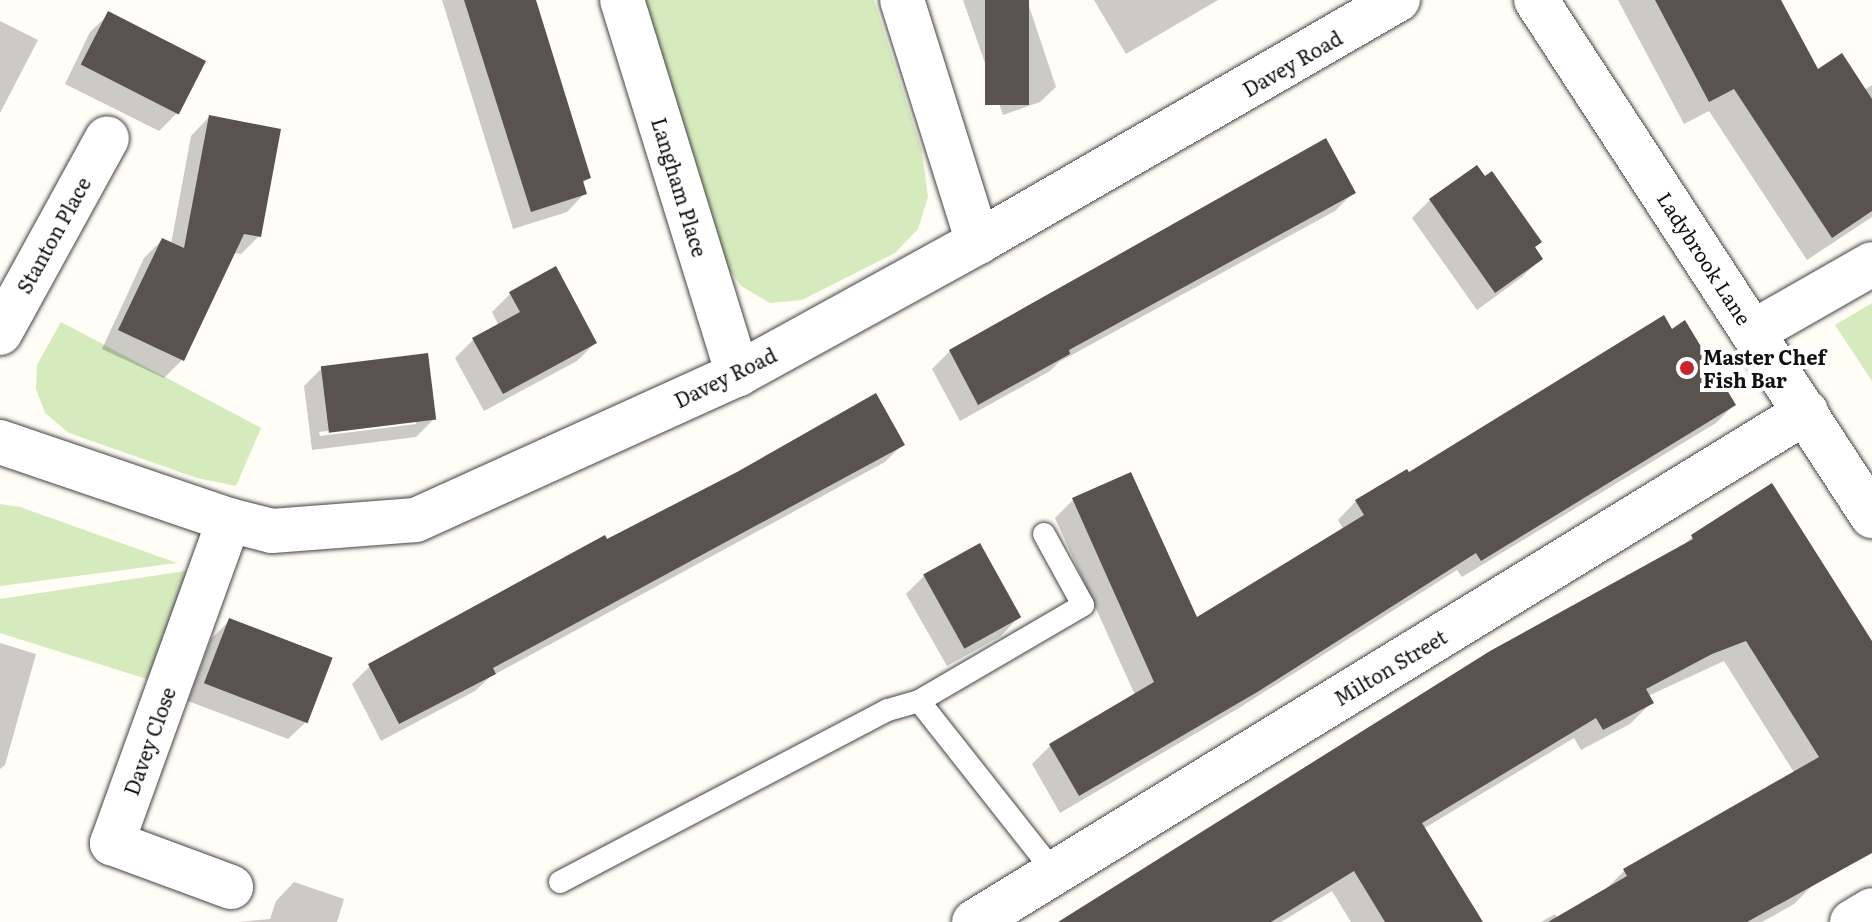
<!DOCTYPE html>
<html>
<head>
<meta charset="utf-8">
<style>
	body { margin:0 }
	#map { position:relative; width:1872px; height:922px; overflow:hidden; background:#fffdf5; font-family:Literata,serif }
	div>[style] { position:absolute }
	.green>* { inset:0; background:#d5ebbd }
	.shadow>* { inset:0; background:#0003 }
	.building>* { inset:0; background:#5a524d; transform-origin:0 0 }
	.roads { filter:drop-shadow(0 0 2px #444) drop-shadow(0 0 2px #444) }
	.service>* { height:22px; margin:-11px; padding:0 11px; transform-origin:11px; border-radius:11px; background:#fff }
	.minor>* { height:44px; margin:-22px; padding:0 22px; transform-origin:22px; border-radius:22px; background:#fff }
	.tertiary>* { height:44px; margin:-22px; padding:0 22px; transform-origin:22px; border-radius:22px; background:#fff }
	.dots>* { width:22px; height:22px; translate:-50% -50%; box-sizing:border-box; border:4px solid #fff; border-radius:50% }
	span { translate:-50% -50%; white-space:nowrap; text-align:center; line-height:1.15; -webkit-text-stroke:8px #fff; paint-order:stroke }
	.street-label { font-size:20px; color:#111 }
	.poi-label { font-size:20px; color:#111; font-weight:700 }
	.left { translate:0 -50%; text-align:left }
</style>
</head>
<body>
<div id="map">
	<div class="green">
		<div style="clip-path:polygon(641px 0,874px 0,922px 151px,928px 197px,918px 229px,895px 253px,802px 300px,770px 303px,741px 286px,720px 257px)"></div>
		<div style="clip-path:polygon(1872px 303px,1872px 381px,1835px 325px)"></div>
		<div style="clip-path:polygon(61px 322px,261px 428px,236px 486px,197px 478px,69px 433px,45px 413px,36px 389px,37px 365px)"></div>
		<div style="clip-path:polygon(0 504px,20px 507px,177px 563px,0 586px)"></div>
		<div style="clip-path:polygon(192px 570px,150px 680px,0 633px,0 599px)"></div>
	</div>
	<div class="shadow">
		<div style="clip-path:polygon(442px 0,534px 0,589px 177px,582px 184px,585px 193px,567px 212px,513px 229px)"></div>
		<div style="clip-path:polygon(963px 0,1027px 0,1056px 87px,1040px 102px,1003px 115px)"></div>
		<div style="clip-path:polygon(1094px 0,1218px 0,1126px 54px)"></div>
		<div style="clip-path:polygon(1618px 0,1779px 0,1817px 72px,1864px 90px,1872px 85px,1872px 217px,1807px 260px,1709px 111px,1684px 124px)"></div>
		<div style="clip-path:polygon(109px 14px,177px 113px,159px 131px,65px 84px,90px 32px)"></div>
		<div style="clip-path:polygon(0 21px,38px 40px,0 113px)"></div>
		<div style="clip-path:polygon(209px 117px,259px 236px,241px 254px,233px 253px,182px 360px,164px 378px,102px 349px,144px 258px,162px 240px,171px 244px,191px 136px)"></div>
		<div style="clip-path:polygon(1353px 193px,1335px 211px,1059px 362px,1050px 371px,960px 421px,932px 369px,950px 351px)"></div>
		<div style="clip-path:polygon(1430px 200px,1534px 248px,1541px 259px,1522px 277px,1477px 310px,1412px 218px)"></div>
		<div style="clip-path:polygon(555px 269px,595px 343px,577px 361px,484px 411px,455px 358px,473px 340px,499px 326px,492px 312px,510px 294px)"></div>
		<div style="clip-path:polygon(evenodd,322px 368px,434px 419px,416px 437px,312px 450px,304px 386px,322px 368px,416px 420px,416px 424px,320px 436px,319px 432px,416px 420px)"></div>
		<div style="clip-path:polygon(1734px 405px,1716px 423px,1462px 577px,1457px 570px,1239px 708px,1060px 813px,1032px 764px,1050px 746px,1135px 695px,1055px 518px,1073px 500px,1130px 474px,1196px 620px,1344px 530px,1338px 520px,1356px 501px,1408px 475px)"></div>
		<div style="clip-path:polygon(903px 444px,885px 462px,490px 677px,475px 691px,381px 741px,352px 684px,370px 666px,606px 541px)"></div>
		<div style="clip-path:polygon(1692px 537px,1872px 644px,1872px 849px,1811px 887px,1794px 904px,1762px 922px,1541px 922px,1555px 914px,1558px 919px,1602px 893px,1624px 871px,1795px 774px,1724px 661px,1648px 696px,1652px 702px,1630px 724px,1581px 750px,1574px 738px,1423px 829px,1480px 922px,1351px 922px,1332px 891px,1281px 922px,1063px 922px,1681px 548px)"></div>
		<div style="clip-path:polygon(924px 576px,1019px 617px,1001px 636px,947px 666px,906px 594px)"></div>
		<div style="clip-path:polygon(229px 621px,307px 721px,288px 739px,188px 701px,211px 639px)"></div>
		<div style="clip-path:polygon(0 643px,36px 654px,5px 765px,0 769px)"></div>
		<div style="clip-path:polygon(294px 882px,344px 899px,337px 922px,238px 922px,270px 919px,276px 901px)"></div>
	</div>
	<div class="building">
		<div style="clip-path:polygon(464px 0,536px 0,591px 178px,583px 181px,587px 194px,531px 212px)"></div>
		<div style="left:985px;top:0;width:44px;height:105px"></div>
		<div style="clip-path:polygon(1655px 0,1781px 0,1818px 69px,1842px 53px,1872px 99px,1872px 211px,1832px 238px,1734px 89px,1709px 102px)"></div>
		<div style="left:108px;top:11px;width:110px;height:60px;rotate:27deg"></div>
		<div style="clip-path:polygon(209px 115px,281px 129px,261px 237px,244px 234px,184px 361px,118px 330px,162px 238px,184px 248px)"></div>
		<div style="clip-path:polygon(1326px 138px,1356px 193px,1069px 350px,1070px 354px,978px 405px,949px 350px)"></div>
		<div style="clip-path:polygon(1477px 165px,1485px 176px,1492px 171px,1542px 242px,1535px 247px,1543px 259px,1495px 293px,1429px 199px)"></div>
		<div style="clip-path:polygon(556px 266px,597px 343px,503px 394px,472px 338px,520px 312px,509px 292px)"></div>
		<div style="clip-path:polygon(1664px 315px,1672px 329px,1685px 320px,1736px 405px,1481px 561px,1476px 553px,1259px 691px,1079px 796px,1049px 744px,1154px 682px,1072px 498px,1131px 472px,1197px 617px,1364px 515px,1355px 500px,1407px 469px,1409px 472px)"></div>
		<div style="left:428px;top:353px;width:67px;height:108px;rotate:83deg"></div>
		<div style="clip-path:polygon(876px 393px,905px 445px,493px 668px,496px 674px,399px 724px,368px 664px,605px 535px,607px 539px,737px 472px)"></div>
		<div style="clip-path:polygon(1772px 483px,1872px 641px,1872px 853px,1747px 922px,1548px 922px,1627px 876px,1623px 869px,1819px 757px,1746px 641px,1712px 654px,1646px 689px,1654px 703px,1603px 730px,1596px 718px,1422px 823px,1483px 922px,1385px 922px,1354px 871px,1271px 922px,1058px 922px,1490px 651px,1693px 539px,1691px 535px)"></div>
		<div style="left:980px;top:543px;width:85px;height:65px;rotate:61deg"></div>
		<div style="left:229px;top:618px;width:111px;height:70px;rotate:21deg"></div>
	</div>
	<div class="roads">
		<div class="service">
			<div style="left:919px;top:701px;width:190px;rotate:-30.3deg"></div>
			<div style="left:1083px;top:605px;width:81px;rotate:-118.8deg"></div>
			<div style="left:560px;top:882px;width:370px;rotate:-27.7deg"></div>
			<div style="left:888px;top:710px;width:32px;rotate:-16deg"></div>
			<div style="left:919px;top:701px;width:218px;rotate:51.7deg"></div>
		</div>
		<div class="minor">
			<div style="left:622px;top:0;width:392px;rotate:72.8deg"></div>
			<div style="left:902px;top:0;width:254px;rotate:72.6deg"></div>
			<div style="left:1753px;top:332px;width:137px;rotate:-29.7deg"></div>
			<div style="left:0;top:333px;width:222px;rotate:-61.2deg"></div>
			<div style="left:0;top:442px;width:242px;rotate:18.8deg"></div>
			<div style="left:229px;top:520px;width:44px;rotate:14.3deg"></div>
			<div style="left:272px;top:531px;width:144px;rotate:-4.4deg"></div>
			<div style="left:416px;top:520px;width:354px;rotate:-24.4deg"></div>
			<div style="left:738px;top:374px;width:274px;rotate:-28.8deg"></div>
			<div style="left:978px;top:242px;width:485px;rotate:-30deg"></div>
			<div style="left:229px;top:520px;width:344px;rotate:109.9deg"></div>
			<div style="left:112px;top:843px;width:127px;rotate:20.3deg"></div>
			<div style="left:974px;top:922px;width:976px;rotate:-31.51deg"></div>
			<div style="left:1852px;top:922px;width:23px;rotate:-31deg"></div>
		</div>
		<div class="tertiary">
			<div style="left:1536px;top:0;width:616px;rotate:56.93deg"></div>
		</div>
	</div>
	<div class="dots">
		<div style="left:1687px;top:368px;background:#c4262e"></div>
	</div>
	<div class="street-label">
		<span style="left:1292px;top:63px;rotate:-30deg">Davey Road</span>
		<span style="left:680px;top:187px;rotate:73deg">Langham Place</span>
		<span style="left:53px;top:235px;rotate:-61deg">Stanton Place</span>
		<span style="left:1705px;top:258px;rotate:57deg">Ladybrook Lane</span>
		<span style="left:725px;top:377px;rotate:-26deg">Davey Road</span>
		<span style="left:1390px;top:667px;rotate:-31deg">Milton Street</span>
		<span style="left:149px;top:741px;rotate:-70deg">Davey Close</span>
	</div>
	<div class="poi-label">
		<span class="left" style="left:1703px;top:368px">Master Chef<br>Fish Bar</span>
	</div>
</div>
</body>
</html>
